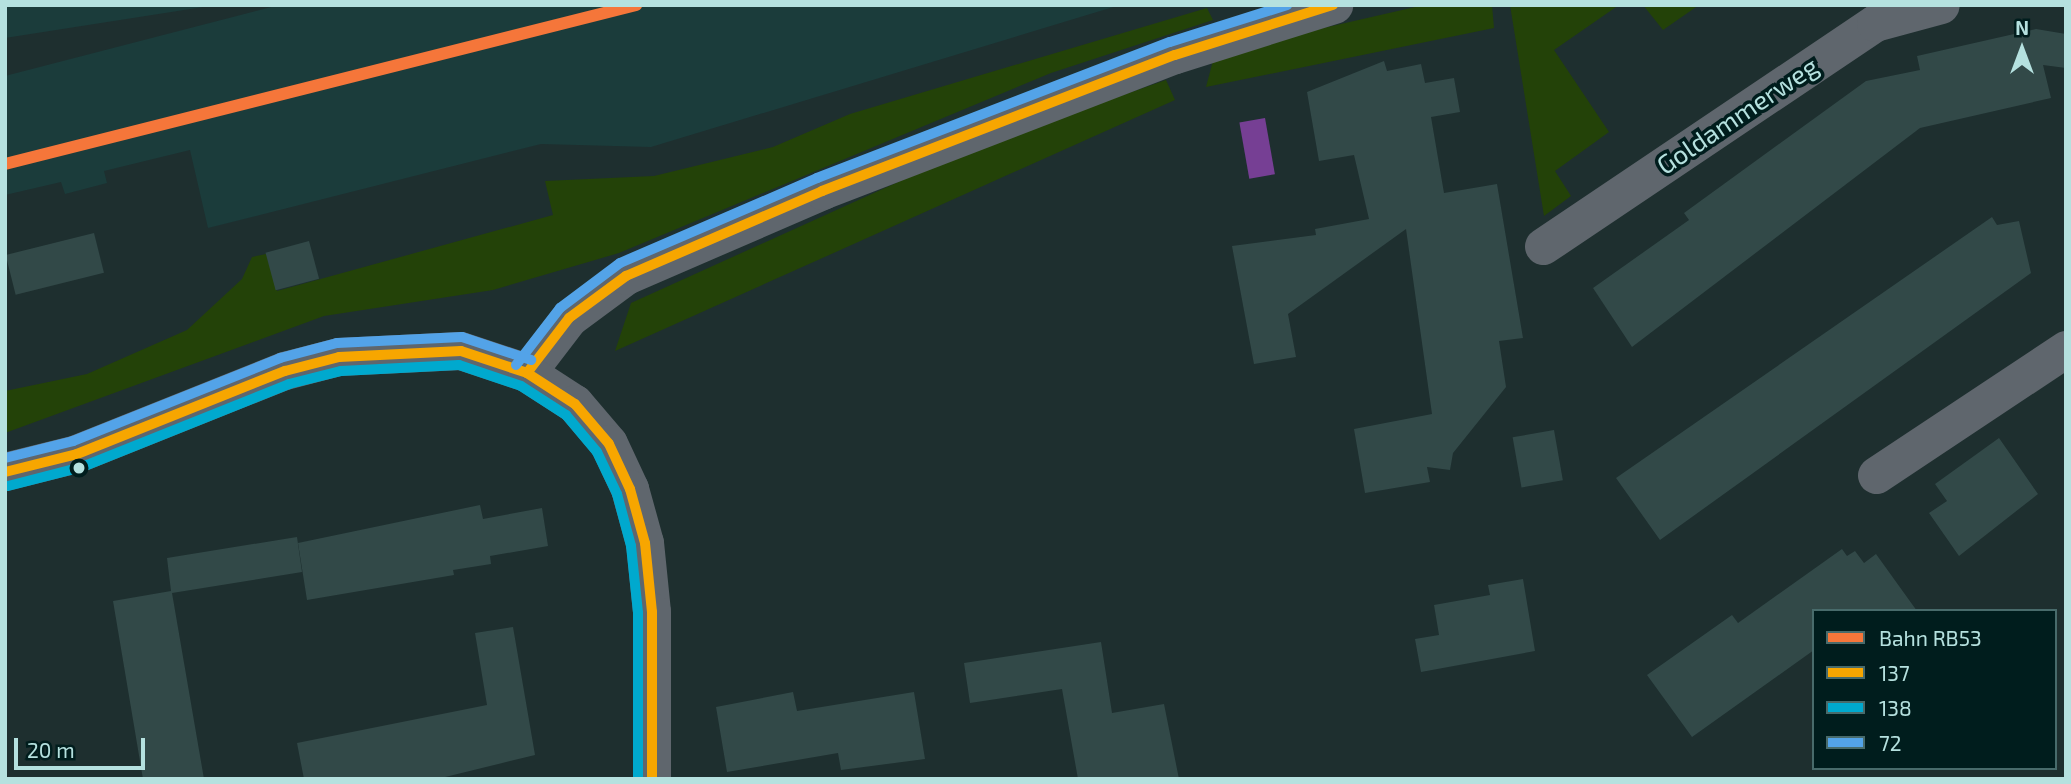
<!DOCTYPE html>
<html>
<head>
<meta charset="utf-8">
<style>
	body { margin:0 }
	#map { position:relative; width:2071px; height:784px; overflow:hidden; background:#1e2f2f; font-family:"Exo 2",sans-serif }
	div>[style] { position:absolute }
	.built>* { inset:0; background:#1b3c3b }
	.green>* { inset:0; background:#234208 }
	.water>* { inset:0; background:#763f94; transform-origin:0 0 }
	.building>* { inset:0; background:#324948; transform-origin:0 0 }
	.minor>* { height:37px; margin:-18.5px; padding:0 18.5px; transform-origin:18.5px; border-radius:18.5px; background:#5f666d }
	.tertiary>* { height:38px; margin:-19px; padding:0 19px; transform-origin:19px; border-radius:19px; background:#5f666d }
	.bus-1>* { height:10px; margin:-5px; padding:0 5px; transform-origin:5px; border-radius:5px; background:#f7a600 }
	.bus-2>* { height:10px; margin:-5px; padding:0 5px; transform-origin:5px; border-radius:5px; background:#00a9ce }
	.bus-3>* { height:10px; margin:-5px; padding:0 5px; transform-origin:5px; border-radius:5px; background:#53a3e8 }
	.rail-1>* { height:12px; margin:-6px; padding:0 6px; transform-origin:6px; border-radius:6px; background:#f5763a }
	.dots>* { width:19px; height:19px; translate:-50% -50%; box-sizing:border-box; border:4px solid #001d1d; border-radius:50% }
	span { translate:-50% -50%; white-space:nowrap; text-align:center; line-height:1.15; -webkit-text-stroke:7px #001d1d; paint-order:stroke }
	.street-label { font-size:26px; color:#b5e1df }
	.frame { position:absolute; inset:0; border:7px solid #b5e1df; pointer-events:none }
	.legend { position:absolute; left:1812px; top:609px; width:245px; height:161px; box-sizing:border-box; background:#001d1d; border:2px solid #486b6b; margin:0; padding:9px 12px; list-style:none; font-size:21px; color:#b5e1df }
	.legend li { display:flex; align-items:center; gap:14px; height:35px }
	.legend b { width:35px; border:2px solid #486b6b }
	.north { position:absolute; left:1987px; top:14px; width:70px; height:70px; -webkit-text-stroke:5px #001d1d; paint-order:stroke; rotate:0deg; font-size:19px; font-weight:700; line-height:28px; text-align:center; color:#b5e1df }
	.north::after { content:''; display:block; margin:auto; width:24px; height:32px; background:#b5e1df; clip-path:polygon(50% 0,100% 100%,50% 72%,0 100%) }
	.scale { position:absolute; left:14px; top:738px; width:131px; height:32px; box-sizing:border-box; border:4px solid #b5e1df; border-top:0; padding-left:9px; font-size:21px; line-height:24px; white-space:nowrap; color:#b5e1df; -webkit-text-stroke:5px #001d1d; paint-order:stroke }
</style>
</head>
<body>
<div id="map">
	<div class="built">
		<div style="clip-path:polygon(5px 5px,216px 5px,5px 38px)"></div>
		<div style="clip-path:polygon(279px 5px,1120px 5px,651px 147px,541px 144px,208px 228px,190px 150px,104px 171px,107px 183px,65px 194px,61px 182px,5px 195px,5px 76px)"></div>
	</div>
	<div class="green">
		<div style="clip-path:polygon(1424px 5px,1492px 5px,1494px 28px,1206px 87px,1215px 53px)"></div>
		<div style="clip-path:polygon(1510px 5px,1619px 5px,1554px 50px,1609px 132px,1555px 171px,1571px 196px,1544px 216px)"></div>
		<div style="clip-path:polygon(1643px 5px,1699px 5px,1663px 30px)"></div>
		<div style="clip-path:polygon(1207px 8px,1213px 20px,1051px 73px,619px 253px,493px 290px,324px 316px,5px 433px,5px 391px,87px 374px,187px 330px,242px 279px,252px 257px,266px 254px,277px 291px,553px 215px,545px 181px,654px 176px,773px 147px,850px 114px)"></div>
		<div style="clip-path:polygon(1166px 80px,1175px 100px,615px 351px,631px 303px,982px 144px)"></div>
	</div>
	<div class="water">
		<div style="left:1265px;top:118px;width:57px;height:26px;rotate:80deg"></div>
	</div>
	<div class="building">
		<div style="clip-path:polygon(2036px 29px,2066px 34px,2066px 68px,2043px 65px,2051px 98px,1920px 128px,1632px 347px,1593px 288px,1689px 220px,1684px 213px,1866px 81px,1920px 70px,1917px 56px)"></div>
		<div style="clip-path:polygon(1384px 61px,1387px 71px,1421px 64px,1425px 83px,1454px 78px,1460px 112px,1431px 117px,1444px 193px,1497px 184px,1523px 338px,1499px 341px,1506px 387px,1453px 453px,1450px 470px,1427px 467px,1430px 482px,1365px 493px,1354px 429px,1432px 414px,1406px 229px,1288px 314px,1296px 357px,1254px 364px,1232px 246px,1316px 235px,1315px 229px,1369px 219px,1354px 155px,1319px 161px,1307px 92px)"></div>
		<div style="clip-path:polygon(1992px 217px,1997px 225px,2019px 221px,2031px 273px,1660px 540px,1616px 478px)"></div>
		<div style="left:94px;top:233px;width:41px;height:91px;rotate:76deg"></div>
		<div style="left:309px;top:241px;width:39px;height:45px;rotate:75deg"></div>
		<div style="left:1554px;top:430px;width:51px;height:42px;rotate:80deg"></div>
		<div style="clip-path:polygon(1999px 438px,2038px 494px,1959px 556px,1929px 513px,1947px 501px,1935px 484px)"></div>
		<div style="clip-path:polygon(480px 505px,483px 519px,542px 508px,548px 546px,490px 556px,491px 564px,453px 570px,454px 575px,307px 600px,298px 543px)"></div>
		<div style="clip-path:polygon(297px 537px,302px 572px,172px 593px,204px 779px,143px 779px,113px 601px,171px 591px,167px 558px)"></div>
		<div style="clip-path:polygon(1842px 549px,1847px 556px,1855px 551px,1864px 563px,1876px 554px,1917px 611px,1814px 611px,1814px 650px,1692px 737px,1647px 675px,1732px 615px,1738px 623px)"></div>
		<div style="clip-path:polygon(1523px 579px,1535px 651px,1421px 672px,1415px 639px,1439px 635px,1434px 605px,1490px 595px,1488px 585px)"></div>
		<div style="clip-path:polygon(513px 627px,535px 755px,437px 779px,304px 779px,297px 743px,487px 705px,475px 633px)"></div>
		<div style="clip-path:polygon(1101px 642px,1112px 713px,1164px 704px,1179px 779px,1078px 779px,1062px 689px,970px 703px,964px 663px)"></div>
		<div style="clip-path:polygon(793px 692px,797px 711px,914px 692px,925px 759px,841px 770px,838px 753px,727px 772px,716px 707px)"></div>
	</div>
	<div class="minor">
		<div style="left:1543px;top:246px;width:400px;rotate:-33.9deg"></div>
		<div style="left:1875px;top:23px;width:68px;rotate:-15.3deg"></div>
		<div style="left:527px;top:373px;width:69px;rotate:-52.6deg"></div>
		<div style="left:569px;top:318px;width:71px;rotate:-36.4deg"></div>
		<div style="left:626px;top:276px;width:214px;rotate:-23.4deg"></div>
		<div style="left:822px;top:191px;width:378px;rotate:-21.1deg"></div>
		<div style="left:1175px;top:55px;width:167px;rotate:-17.5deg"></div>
		<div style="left:1876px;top:475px;width:228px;rotate:-33.6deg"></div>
	</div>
	<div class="tertiary">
		<div style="left:5px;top:472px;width:74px;rotate:-14deg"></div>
		<div style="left:77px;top:454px;width:224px;rotate:-21.8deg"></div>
		<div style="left:285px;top:371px;width:56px;rotate:-14.5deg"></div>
		<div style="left:339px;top:357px;width:122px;rotate:-2.8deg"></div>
		<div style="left:461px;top:351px;width:70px;rotate:18.4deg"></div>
		<div style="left:527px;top:373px;width:57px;rotate:32.9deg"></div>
		<div style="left:575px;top:404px;width:52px;rotate:49.6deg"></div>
		<div style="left:609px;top:444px;width:50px;rotate:65deg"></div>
		<div style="left:630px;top:489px;width:56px;rotate:74.5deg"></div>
		<div style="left:645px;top:543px;width:69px;rotate:84.2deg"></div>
		<div style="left:652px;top:612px;width:167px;rotate:90deg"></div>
	</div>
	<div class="bus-1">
		<div style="left:527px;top:373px;width:69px;rotate:-52.6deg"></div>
		<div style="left:569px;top:318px;width:71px;rotate:-36.4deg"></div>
		<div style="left:626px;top:276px;width:214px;rotate:-23.4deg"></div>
		<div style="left:822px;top:191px;width:378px;rotate:-21.1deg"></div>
		<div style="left:1175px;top:55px;width:166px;rotate:-17.6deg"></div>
		<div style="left:5px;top:472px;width:74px;rotate:-14deg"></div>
		<div style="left:77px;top:454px;width:224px;rotate:-21.8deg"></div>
		<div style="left:285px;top:371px;width:56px;rotate:-14.5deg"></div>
		<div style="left:339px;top:357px;width:122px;rotate:-2.8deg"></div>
		<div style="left:461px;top:351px;width:70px;rotate:18.4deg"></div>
		<div style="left:527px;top:373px;width:57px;rotate:32.9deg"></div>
		<div style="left:575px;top:404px;width:52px;rotate:49.6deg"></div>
		<div style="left:609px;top:444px;width:50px;rotate:65deg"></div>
		<div style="left:630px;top:489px;width:56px;rotate:74.5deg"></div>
		<div style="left:645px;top:543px;width:69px;rotate:84.2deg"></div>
		<div style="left:652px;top:612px;width:167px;rotate:90deg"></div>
	</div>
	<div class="bus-2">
		<div style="left:8px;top:486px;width:76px;rotate:-14.4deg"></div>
		<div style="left:82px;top:467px;width:223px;rotate:-21.8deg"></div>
		<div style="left:289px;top:384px;width:54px;rotate:-14deg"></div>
		<div style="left:341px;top:371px;width:118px;rotate:-2.9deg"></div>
		<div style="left:459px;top:365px;width:65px;rotate:18.7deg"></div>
		<div style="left:521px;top:386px;width:54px;rotate:32.8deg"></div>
		<div style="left:566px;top:415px;width:48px;rotate:50deg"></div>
		<div style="left:597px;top:452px;width:47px;rotate:64.5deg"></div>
		<div style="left:617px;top:494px;width:54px;rotate:74.9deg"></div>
		<div style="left:631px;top:546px;width:67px;rotate:84deg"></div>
		<div style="left:638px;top:613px;width:166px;rotate:90deg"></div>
	</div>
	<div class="bus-3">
		<div style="left:516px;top:365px;width:72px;rotate:-52.3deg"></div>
		<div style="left:560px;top:308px;width:75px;rotate:-36.9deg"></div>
		<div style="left:620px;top:263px;width:215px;rotate:-23.3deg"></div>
		<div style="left:817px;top:178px;width:378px;rotate:-21.1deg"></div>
		<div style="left:1170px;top:42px;width:123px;rotate:-17.5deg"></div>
		<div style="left:5px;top:458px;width:70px;rotate:-14deg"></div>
		<div style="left:73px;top:441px;width:223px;rotate:-21.8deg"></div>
		<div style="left:280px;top:358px;width:59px;rotate:-14.7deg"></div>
		<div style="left:337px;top:343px;width:125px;rotate:-2.7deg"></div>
		<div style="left:462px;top:337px;width:73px;rotate:18.4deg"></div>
	</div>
	<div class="rail-1">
		<div style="left:5px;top:164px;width:651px;rotate:-14.14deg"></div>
	</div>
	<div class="dots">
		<div style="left:79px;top:468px;background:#b5e1df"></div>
	</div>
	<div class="street-label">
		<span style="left:1737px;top:115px;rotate:-34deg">Goldammerweg</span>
	</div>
	<div class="frame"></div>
	<ul class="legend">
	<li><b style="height:9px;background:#f5763a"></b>Bahn RB53</li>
	<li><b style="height:9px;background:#f7a600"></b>137</li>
	<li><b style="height:9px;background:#00a9ce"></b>138</li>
	<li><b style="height:9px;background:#53a3e8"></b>72</li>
	</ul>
	<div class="north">N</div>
	<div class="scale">20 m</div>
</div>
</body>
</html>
